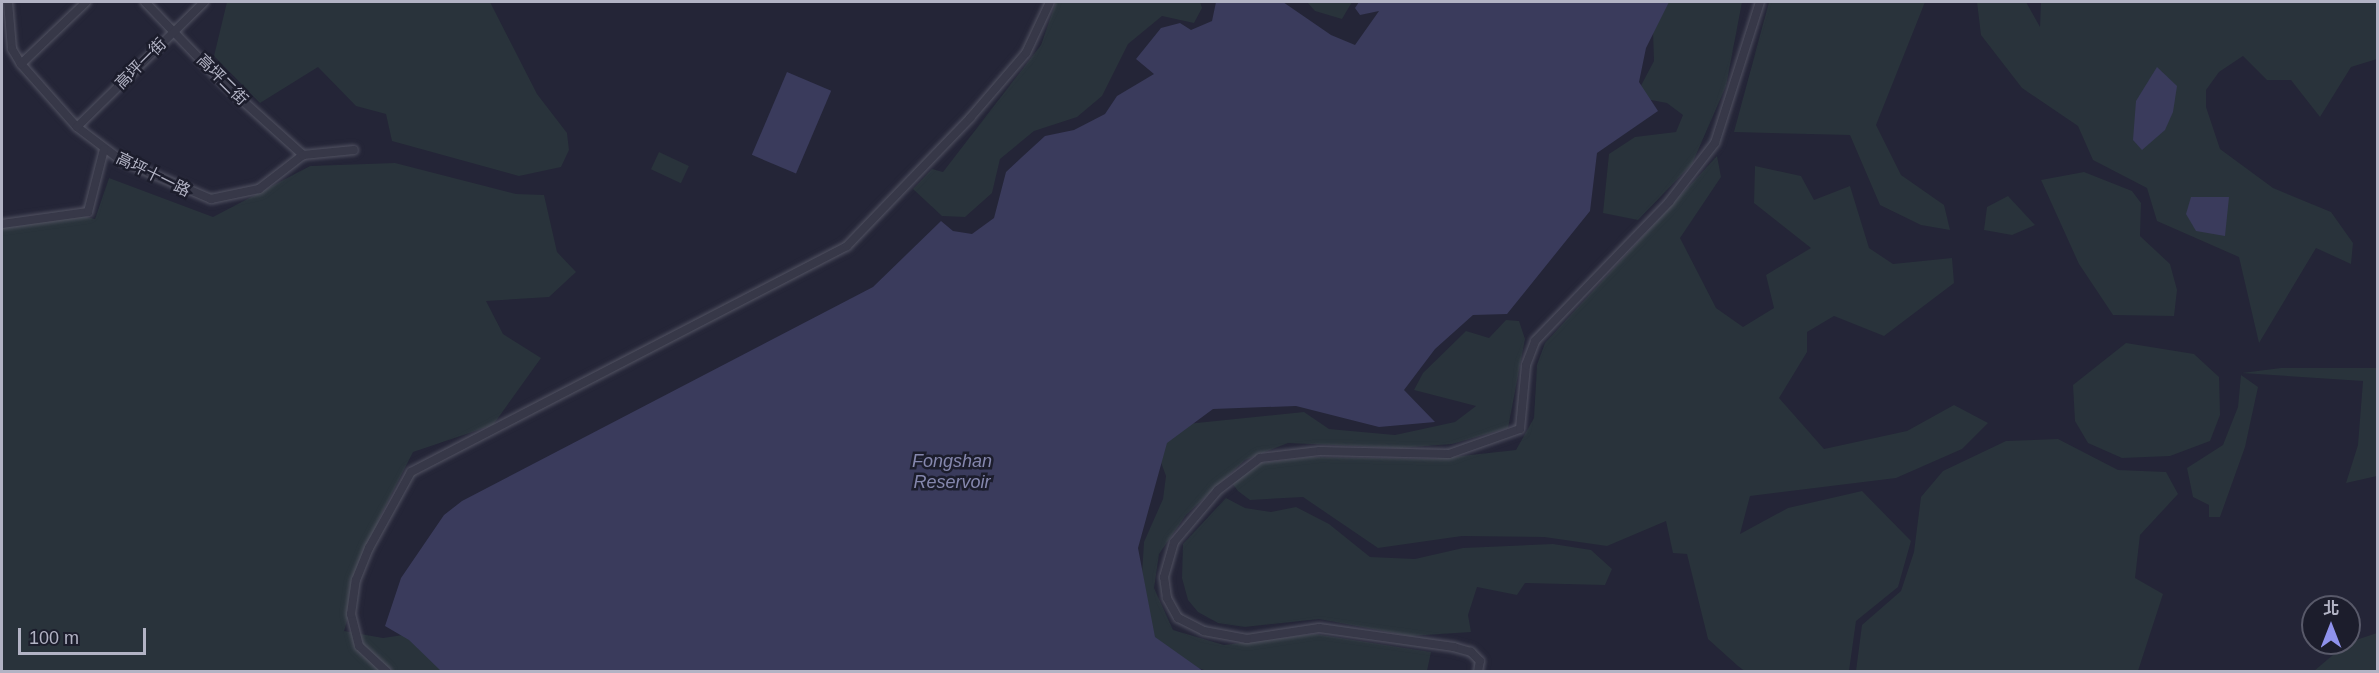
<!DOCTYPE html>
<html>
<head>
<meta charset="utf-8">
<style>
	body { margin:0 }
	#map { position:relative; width:2379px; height:673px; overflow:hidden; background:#242537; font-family:Helvetica,"Noto Sans TC",sans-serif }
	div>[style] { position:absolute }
	.green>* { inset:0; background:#29333b; transform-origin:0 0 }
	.water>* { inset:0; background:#3a3b5c; transform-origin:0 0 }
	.roads { filter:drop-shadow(0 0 2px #525362) drop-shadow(0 0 2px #525362) }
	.street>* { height:8px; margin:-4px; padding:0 4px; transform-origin:4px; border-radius:4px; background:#373848 }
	span { translate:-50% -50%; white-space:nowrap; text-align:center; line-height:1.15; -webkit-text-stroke:5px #1c1d2c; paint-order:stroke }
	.street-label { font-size:16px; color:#b2b3c4 }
	.water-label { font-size:18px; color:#8587ad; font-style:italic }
	.frame { position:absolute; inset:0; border:3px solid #b2b3c4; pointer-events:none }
	.north { position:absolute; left:2301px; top:595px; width:60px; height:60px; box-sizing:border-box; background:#1c1d2c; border:2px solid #585969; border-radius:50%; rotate:0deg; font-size:16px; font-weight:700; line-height:24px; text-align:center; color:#b2b3c4 }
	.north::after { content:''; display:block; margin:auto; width:21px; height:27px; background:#8f92ec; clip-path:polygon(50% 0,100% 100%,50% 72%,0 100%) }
	.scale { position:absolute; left:18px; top:628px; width:128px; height:27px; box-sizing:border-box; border:3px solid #b2b3c4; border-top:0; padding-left:8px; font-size:18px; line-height:21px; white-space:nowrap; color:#b2b3c4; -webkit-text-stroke:4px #1c1d2c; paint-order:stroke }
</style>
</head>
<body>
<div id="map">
	<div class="green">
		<div style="clip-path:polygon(227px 2px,490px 2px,537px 94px,567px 133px,569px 150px,561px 167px,519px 176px,392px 141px,386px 114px,356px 106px,318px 67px,260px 103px,214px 56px)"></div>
		<div style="clip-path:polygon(1056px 2px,1200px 2px,1202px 8px,1194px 23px,1162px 16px,1128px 44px,1102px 96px,1077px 117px,1034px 131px,1000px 159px,992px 193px,965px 217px,942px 216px,913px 189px,932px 169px,943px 172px,1041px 45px)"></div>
		<div style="clip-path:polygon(1307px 2px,1352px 2px,1342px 19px,1315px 11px)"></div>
		<div style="clip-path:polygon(1652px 2px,1742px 2px,1726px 86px,1692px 164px,1638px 220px,1603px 213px,1609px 154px,1635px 137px,1676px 132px,1683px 115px,1667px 103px,1635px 97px,1654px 61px)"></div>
		<div style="clip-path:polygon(1769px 2px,1925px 2px,1876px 125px,1901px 175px,1944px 205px,1950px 230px,1921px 225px,1880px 205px,1850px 135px,1734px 132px)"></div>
		<div style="clip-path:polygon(1977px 2px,2026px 2px,2040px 27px,2041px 2px,2377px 2px,2377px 59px,2351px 67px,2320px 117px,2291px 80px,2267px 80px,2243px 56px,2219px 72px,2206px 90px,2206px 107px,2220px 149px,2273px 188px,2331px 212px,2353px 243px,2351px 264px,2316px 248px,2259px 343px,2239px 257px,2157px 221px,2147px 188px,2093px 160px,2078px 126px,2022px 88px,1981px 35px)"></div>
		<div style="left:659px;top:152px;width:33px;height:19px;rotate:25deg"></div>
		<div style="clip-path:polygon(1717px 156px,1721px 177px,1680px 238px,1716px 308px,1743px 327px,1774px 308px,1766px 275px,1811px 248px,1754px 203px,1755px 166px,1801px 176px,1814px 200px,1850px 186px,1869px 248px,1893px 264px,1952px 258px,1954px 283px,1884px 336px,1834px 316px,1807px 332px,1807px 352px,1779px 398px,1824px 449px,1907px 431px,1954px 405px,1988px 423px,1962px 449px,1896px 478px,1750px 496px,1740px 534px,1788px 508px,1862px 491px,1911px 541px,1898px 587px,1856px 621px,1849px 671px,1746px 672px,1738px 666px,1708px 639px,1687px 554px,1673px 553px,1666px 521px,1607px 546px,1544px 537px,1462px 536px,1378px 548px,1303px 497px,1250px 500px,1238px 491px,1232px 483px,1261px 463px,1309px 457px,1434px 459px,1516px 450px,1534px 418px,1537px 365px,1545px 343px)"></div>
		<div style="clip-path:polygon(395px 163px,516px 194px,544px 195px,557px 252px,576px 272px,549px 297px,486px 301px,503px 334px,541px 358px,493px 425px,413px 452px,379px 519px,344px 631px,383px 638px,423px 632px,467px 671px,2px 671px,2px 223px,70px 213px,95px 219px,109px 178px,213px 217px,310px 166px)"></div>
		<div style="clip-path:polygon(2084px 172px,2132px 191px,2141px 203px,2140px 236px,2170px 264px,2177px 290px,2174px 316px,2113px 315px,2079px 264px,2041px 180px)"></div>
		<div style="clip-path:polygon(2008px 196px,2035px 225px,2012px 235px,1984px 230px,1987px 207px)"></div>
		<div style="clip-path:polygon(1506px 320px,1519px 321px,1525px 339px,1508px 428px,1452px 444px,1400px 448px,1288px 443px,1245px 460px,1186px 515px,1159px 554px,1154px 588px,1173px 630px,1224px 645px,1315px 634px,1431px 652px,1427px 671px,1207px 671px,1162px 656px,1140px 607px,1144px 542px,1163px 499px,1166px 476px,1155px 446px,1177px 425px,1304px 412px,1329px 429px,1395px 435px,1455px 422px,1476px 406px,1414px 390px,1423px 373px,1466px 331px,1489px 338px)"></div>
		<div style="clip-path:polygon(2126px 343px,2194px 354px,2219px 377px,2220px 415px,2210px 441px,2170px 456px,2122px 458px,2088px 443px,2075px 421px,2073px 385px)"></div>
		<div style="clip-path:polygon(2281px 368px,2377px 368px,2377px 476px,2346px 483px,2358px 445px,2363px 381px,2242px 373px)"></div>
		<div style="clip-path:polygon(2241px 375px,2258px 387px,2245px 447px,2220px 517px,2209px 517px,2209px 505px,2193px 497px,2187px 468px,2223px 445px,2238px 407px)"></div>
		<div style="clip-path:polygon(2058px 439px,2118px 470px,2166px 472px,2178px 494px,2140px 535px,2135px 578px,2163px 594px,2138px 671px,1856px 671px,1862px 625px,1901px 591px,1914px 552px,1921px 497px,1943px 471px,2006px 441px)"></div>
		<div style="clip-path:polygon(1226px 498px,1245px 508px,1271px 512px,1296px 507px,1329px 524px,1370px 557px,1415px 559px,1463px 548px,1553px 544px,1591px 550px,1612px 569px,1605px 585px,1525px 583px,1517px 595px,1477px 587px,1468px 615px,1471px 632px,1410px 636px,1319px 619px,1245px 627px,1218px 623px,1198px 612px,1188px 600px,1182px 578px,1183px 544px)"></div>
		<div style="clip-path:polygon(2377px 633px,2377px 671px,2314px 671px,2347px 643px)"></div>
	</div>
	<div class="water">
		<div style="clip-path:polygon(1216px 2px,1283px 2px,1331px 35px,1355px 45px,1379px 11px,1360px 15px,1355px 8px,1359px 2px,1669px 2px,1646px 48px,1639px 82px,1658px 111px,1597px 153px,1590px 211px,1507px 314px,1473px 315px,1435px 349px,1404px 390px,1435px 422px,1379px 427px,1296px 406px,1213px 409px,1167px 443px,1138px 548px,1155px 637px,1203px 671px,441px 671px,409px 640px,385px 626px,401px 578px,444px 515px,462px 501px,873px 287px,941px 221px,953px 231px,972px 234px,994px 218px,1006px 172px,1022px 157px,1045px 136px,1074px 130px,1105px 114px,1117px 96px,1154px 74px,1136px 59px,1161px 28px,1180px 23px,1191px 30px,1212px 21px)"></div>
		<div style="clip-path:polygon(2157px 67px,2177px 86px,2173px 112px,2165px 130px,2142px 150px,2133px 140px,2136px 101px)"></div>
		<div style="left:787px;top:72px;width:48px;height:90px;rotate:23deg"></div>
		<div style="clip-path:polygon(2191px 197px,2229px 197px,2225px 236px,2196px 231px,2186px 214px)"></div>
	</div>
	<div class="roads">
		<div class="street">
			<div style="left:8px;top:2px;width:47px;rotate:85.1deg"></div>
			<div style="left:12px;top:49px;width:17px;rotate:59deg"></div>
			<div style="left:21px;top:64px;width:84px;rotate:48.4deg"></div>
			<div style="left:77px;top:127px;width:56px;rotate:37.1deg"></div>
			<div style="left:122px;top:161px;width:97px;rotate:23.1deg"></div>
			<div style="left:211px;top:199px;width:49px;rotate:-11.8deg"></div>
			<div style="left:259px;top:189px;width:56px;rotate:-37.7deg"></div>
			<div style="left:145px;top:2px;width:112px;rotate:46.1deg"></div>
			<div style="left:223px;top:83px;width:108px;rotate:42deg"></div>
			<div style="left:21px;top:64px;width:90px;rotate:-43.6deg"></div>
			<div style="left:77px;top:127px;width:178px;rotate:-44.5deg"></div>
			<div style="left:303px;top:155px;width:51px;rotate:-5.6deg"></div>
			<div style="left:2px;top:224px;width:87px;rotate:-7.9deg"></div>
			<div style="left:88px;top:212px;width:65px;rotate:-75.7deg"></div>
			<div style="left:387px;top:672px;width:38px;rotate:-137deg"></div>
			<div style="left:359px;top:646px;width:33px;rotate:-104deg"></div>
			<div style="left:351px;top:614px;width:34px;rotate:-82deg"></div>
			<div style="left:356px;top:580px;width:35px;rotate:-68deg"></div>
			<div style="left:369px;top:548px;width:87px;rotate:-61.1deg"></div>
			<div style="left:411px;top:472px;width:491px;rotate:-27.4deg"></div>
			<div style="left:847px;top:246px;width:178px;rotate:-46.1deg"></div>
			<div style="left:970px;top:118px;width:86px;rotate:-49.3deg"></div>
			<div style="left:1026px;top:53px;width:56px;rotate:-64.8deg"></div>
			<div style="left:1478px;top:672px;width:11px;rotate:-80deg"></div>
			<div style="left:1480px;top:661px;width:13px;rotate:-135deg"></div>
			<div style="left:1471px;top:652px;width:18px;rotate:-164deg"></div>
			<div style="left:1454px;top:647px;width:136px;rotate:-172deg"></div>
			<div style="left:1319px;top:628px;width:73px;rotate:171.3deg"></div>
			<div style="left:1247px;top:639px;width:44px;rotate:-169.5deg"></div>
			<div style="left:1204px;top:631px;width:29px;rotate:-153deg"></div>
			<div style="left:1178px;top:618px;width:23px;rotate:-119deg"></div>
			<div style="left:1167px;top:598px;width:21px;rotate:-98deg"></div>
			<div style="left:1164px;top:577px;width:36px;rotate:-74deg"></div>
			<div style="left:1174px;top:542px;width:68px;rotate:-49.8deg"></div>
			<div style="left:1218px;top:490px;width:53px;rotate:-37.3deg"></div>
			<div style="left:1260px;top:458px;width:60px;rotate:-6.7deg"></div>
			<div style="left:1320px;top:451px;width:129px;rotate:1.3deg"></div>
			<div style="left:1449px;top:454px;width:75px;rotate:-19.4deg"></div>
			<div style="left:1520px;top:429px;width:64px;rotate:-84.6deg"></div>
			<div style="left:1526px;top:365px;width:26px;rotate:-69deg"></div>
			<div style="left:1535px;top:341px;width:193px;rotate:-46deg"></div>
			<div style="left:1669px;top:202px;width:75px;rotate:-52.1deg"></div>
			<div style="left:1715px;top:143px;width:148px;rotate:-72.3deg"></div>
		</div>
	</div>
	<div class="street-label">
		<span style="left:141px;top:64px;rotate:-45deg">高坪一街</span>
		<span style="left:222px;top:80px;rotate:45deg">高坪二街</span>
		<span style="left:153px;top:175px;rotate:26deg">高坪十一路</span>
	</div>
	<div class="water-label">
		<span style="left:952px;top:472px">Fongshan<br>Reservoir</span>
	</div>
	<div class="frame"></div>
	<div class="north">北</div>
	<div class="scale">100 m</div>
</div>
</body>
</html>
